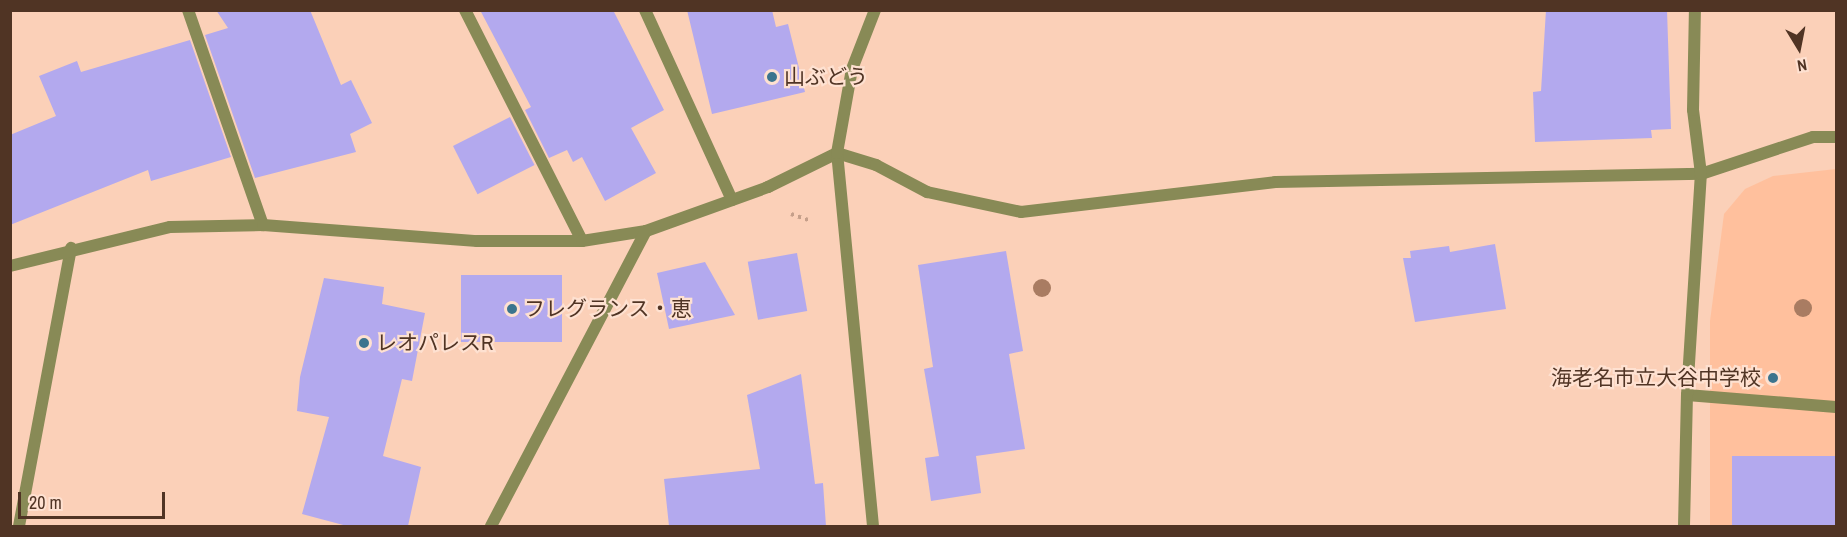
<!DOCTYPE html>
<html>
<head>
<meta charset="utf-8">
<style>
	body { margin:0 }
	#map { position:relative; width:1847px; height:537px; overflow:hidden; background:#fbd0b8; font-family:"Archivo Narrow","Noto Sans JP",sans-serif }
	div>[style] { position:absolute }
	.built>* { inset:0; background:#ffc09d }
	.building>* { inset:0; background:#b3a9ee; transform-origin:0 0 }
	.path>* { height:4px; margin-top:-2px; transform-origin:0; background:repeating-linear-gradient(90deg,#c59f8a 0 3px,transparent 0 7.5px) }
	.lane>* { height:12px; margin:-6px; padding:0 6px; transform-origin:6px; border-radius:6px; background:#888a56 }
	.street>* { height:12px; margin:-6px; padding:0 6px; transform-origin:6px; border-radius:6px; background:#888a56 }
	.trees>* { width:18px; height:18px; margin:-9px; border-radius:50%; background:#a97c62 }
	.dots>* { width:16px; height:16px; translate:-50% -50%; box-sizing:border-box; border:3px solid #fee1d1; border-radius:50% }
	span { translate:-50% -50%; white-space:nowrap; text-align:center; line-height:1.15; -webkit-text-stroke:4.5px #fee1d1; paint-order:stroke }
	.poi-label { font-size:21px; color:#503424 }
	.left { translate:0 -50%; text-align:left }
	.right { translate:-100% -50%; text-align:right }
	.frame { position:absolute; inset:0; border:12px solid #503424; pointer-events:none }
	.north { position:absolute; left:1769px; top:18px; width:60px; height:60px; -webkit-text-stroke:4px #fee1d1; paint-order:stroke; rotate:170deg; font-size:16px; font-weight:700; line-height:24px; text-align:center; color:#503424 }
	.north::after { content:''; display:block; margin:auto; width:21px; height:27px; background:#503424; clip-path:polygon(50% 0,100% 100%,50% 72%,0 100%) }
	.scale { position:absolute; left:18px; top:492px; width:147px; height:27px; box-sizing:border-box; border:3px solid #503424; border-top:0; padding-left:8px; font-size:18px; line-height:21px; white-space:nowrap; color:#503424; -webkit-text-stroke:4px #fee1d1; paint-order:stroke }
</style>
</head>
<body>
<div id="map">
	<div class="built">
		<div style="clip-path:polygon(1836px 169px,1836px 526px,1710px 526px,1710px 321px,1724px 214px,1745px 189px,1773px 176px)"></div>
	</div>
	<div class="building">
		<div style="clip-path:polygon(216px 10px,310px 10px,341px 85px,351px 80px,372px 123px,350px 134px,356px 152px,255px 178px,205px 35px,228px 28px)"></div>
		<div style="clip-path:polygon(480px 10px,613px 10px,664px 110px,631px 128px,656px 173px,605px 201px,582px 157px,573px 162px,567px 150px,549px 158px,525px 110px,531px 107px)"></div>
		<div style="clip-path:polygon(687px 10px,772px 10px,776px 27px,788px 24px,805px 92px,712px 114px)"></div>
		<div style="clip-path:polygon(1546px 10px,1667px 10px,1671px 129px,1651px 130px,1652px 138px,1535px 142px,1533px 92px,1541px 91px)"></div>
		<div style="clip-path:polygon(190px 40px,231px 157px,151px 181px,148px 170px,10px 225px,10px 135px,56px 116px,39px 76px,77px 61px,81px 72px)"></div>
		<div style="left:510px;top:117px;width:54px;height:64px;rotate:63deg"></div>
		<div style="clip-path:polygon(1495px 244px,1506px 309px,1415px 322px,1403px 258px,1411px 258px,1410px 251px,1449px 246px,1450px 252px)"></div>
		<div style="clip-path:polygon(1006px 251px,1023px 351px,1009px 354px,1025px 449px,976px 456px,981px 493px,931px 501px,925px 458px,939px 456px,924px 369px,933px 367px,918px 265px)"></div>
		<div style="left:797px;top:253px;width:59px;height:50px;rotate:80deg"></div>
		<div style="clip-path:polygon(705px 262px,735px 315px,669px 329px,657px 273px)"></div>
		<div style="left:562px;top:275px;width:67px;height:101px;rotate:90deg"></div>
		<div style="clip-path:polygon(324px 278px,384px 287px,382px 304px,425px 313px,412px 381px,402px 379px,383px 456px,421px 467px,408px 526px,347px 526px,302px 514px,329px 417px,297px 411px,300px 377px)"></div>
		<div style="clip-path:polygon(801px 374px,815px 484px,823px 483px,826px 526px,669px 526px,664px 479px,760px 469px,747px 395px)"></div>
		<div style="left:1836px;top:456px;width:70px;height:104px;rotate:90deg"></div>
	</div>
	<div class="path">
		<div style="left:791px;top:214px;width:21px;rotate:19deg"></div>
	</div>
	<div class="lane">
		<div style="left:188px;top:10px;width:228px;rotate:70.8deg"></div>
		<div style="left:465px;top:10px;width:259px;rotate:63.1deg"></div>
		<div style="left:645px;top:10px;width:209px;rotate:65.4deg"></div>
		<div style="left:1687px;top:395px;width:149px;rotate:4.6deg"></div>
		<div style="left:19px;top:526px;width:283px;rotate:-79.4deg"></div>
	</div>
	<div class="street">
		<div style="left:10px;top:266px;width:165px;rotate:-13.7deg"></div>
		<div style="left:170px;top:227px;width:93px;rotate:-1.2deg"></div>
		<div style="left:263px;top:225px;width:215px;rotate:4.3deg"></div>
		<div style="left:477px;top:241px;width:105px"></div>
		<div style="left:582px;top:241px;width:65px;rotate:-8.9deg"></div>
		<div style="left:646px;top:231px;width:130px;rotate:-19.8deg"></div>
		<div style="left:768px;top:187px;width:77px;rotate:-26.2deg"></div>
		<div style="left:837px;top:153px;width:41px;rotate:17.1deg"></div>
		<div style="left:876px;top:165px;width:58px;rotate:27.9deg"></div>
		<div style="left:927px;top:192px;width:96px;rotate:12deg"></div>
		<div style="left:1021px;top:212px;width:256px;rotate:-6.7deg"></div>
		<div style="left:1275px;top:182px;width:426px;rotate:-1.1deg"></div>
		<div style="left:1701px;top:174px;width:118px;rotate:-18.3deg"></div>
		<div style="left:1813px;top:137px;width:23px"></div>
		<div style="left:491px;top:526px;width:333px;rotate:-62.3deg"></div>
		<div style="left:873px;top:526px;width:375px;rotate:-95.5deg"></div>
		<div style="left:837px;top:153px;width:85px;rotate:-79.9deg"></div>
		<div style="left:852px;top:69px;width:63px;rotate:-68.7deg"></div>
		<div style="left:1684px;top:526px;width:131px;rotate:-88.7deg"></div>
		<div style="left:1687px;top:395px;width:221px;rotate:-86.4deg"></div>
		<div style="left:1701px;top:174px;width:64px;rotate:-97.1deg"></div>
		<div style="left:1693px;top:110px;width:100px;rotate:-88.9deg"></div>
	</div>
	<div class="trees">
		<div style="left:1042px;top:288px"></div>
		<div style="left:1803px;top:308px"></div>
	</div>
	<div class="dots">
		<div style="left:772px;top:77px;background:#3b748e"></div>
		<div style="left:512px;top:309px;background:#3b748e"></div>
		<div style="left:364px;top:343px;background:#3b748e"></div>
		<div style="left:1773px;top:378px;background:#3b748e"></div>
	</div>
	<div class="poi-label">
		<span class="left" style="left:784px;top:77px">山ぶどう</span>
		<span class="left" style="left:524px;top:309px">フレグランス・恵</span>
		<span class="left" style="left:376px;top:343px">レオパレスR</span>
		<span class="right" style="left:1761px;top:378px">海老名市立大谷中学校</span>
	</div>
	<div class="frame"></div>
	<div class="north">N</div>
	<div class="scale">20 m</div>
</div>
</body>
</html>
